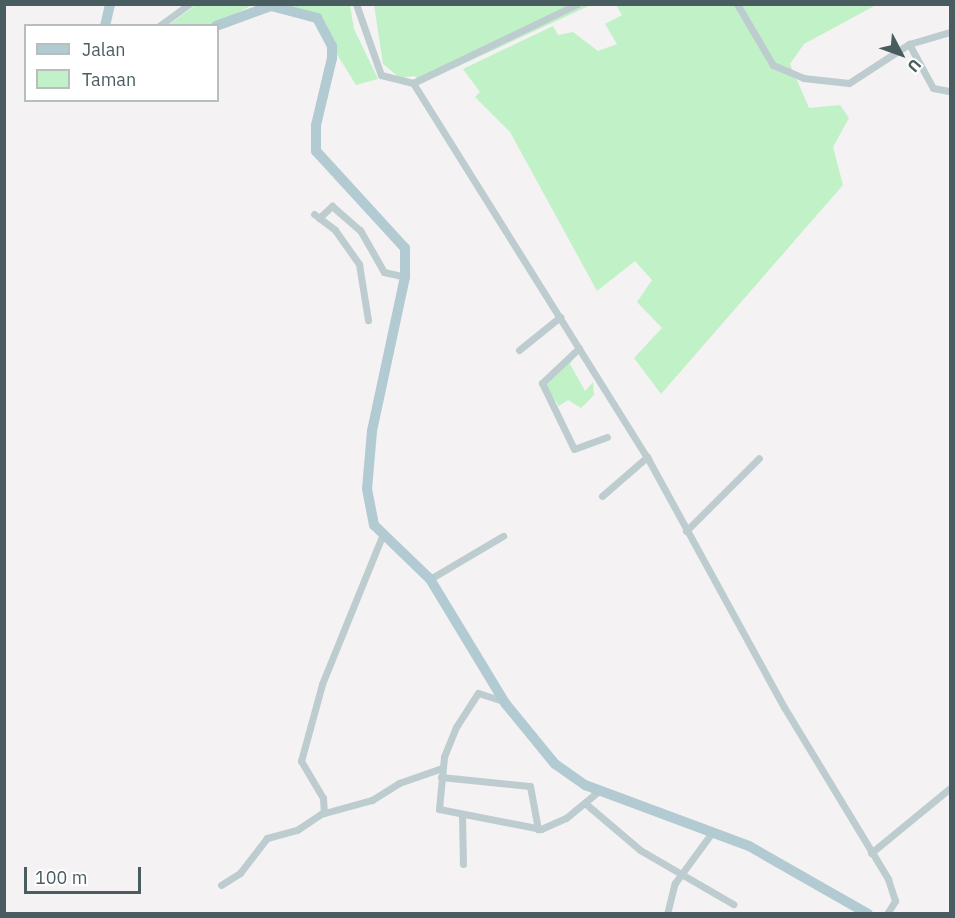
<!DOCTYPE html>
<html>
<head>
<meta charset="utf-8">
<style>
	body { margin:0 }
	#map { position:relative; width:955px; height:918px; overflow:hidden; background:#f4f2f3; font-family:"IBM Plex Sans",sans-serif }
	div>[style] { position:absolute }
	.green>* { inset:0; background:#c1f1c7 }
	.minor>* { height:7px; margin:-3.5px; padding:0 3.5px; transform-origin:3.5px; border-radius:3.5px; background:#bdcccf }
	.primary>* { height:10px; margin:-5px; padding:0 5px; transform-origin:5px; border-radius:5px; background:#b2cad1 }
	span { translate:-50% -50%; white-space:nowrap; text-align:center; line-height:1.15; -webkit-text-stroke:4.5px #fff; paint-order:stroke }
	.frame { position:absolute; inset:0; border:6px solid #495c60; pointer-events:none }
	.legend { position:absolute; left:24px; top:24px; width:195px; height:78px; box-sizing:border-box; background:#fff; border:2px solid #b6bebf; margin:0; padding:8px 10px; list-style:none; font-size:18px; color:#495c60 }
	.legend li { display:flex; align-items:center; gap:12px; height:30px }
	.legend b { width:30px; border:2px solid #b6bebf }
	.north { position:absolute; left:871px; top:24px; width:60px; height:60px; -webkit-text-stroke:4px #fff; paint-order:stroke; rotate:131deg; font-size:16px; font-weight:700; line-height:24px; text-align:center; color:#495c60 }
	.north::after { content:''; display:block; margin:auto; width:21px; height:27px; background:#495c60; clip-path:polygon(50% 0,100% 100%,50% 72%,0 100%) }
	.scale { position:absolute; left:24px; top:867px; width:117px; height:27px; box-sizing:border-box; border:3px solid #495c60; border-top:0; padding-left:8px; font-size:18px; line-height:21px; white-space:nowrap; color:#495c60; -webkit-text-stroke:4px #fff; paint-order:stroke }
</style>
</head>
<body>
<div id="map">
	<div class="green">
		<div style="clip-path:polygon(196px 5px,252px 5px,216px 25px,167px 26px)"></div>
		<div style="clip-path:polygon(279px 5px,350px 5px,354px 29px,378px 79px,356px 85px,312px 14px)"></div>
		<div style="clip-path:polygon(374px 5px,591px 5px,422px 83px,415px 76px,400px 78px,383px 64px)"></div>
		<div style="clip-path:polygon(616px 5px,876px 5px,804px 44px,790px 64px,809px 108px,840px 105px,849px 118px,833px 147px,843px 185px,661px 394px,634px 358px,662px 328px,637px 302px,652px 280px,635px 261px,597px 291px,510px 132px,475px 97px,480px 92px,463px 69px,553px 26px,558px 35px,573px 32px,598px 51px,617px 44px,605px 24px,622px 15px)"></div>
		<div style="clip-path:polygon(579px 351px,570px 364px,585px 391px,593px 382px,594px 395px,581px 408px,568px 400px,559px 406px,544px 384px)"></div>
	</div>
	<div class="minor">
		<div style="left:356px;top:4px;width:75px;rotate:70.6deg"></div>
		<div style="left:381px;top:75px;width:33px;rotate:14deg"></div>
		<div style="left:413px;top:83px;width:441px;rotate:58deg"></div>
		<div style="left:647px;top:457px;width:285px;rotate:61.3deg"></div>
		<div style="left:784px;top:707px;width:201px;rotate:58.8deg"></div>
		<div style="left:888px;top:879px;width:23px;rotate:72deg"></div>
		<div style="left:895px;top:901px;width:15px;rotate:122deg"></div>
		<div style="left:737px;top:4px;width:71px;rotate:59.5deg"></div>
		<div style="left:773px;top:65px;width:33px;rotate:23deg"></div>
		<div style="left:803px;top:78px;width:46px;rotate:6.2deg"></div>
		<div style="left:849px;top:83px;width:72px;rotate:-33deg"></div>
		<div style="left:909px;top:44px;width:43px;rotate:-16.3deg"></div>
		<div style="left:159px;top:26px;width:37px;rotate:-36deg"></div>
		<div style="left:909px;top:44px;width:50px;rotate:61.4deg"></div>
		<div style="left:933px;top:88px;width:16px;rotate:11deg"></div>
		<div style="left:413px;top:83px;width:182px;rotate:-25.7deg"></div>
		<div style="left:314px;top:214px;width:26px;rotate:37deg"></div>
		<div style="left:335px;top:230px;width:42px;rotate:54.8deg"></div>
		<div style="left:359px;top:264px;width:57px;rotate:80.9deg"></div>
		<div style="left:319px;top:218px;width:18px;rotate:-43deg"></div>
		<div style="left:332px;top:206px;width:37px;rotate:41deg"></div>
		<div style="left:360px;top:230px;width:48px;rotate:60.3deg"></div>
		<div style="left:384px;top:272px;width:22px;rotate:13deg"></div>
		<div style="left:579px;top:348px;width:51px;rotate:136.6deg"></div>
		<div style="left:542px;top:383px;width:73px;rotate:64.1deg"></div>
		<div style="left:574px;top:449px;width:35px;rotate:-20deg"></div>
		<div style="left:519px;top:350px;width:53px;rotate:-38.8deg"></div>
		<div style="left:602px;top:496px;width:60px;rotate:-40.9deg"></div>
		<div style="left:686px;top:531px;width:103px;rotate:-45deg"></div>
		<div style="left:430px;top:579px;width:85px;rotate:-30.5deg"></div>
		<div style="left:503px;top:701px;width:26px;rotate:-162deg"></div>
		<div style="left:478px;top:693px;width:40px;rotate:122.9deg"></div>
		<div style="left:456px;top:727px;width:32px;rotate:112deg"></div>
		<div style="left:444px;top:757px;width:52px;rotate:95.5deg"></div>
		<div style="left:439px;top:809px;width:104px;rotate:11.1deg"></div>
		<div style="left:541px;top:829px;width:27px;rotate:-24deg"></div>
		<div style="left:566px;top:818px;width:44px;rotate:-39.5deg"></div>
		<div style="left:441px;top:777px;width:89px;rotate:5.8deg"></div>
		<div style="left:530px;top:786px;width:44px;rotate:79.5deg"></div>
		<div style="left:586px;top:804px;width:71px;rotate:40.4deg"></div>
		<div style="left:640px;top:850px;width:108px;rotate:30.1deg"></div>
		<div style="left:324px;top:813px;width:15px;rotate:-94deg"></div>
		<div style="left:323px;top:798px;width:43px;rotate:-120.7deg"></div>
		<div style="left:301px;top:761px;width:80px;rotate:-74.7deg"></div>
		<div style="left:322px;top:684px;width:160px;rotate:-67.9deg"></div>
		<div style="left:462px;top:814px;width:50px;rotate:88.9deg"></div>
		<div style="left:871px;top:853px;width:102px;rotate:-39.4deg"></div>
		<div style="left:221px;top:885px;width:22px;rotate:-32deg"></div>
		<div style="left:240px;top:873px;width:44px;rotate:-52.4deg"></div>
		<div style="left:267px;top:838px;width:31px;rotate:-15deg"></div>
		<div style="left:297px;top:830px;width:29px;rotate:-34deg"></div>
		<div style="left:321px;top:814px;width:53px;rotate:-15.4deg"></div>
		<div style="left:372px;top:800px;width:32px;rotate:-32deg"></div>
		<div style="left:399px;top:783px;width:46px;rotate:-19.2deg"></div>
		<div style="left:667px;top:914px;width:32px;rotate:-76deg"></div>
		<div style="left:675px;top:883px;width:64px;rotate:-53.8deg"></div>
	</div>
	<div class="primary">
		<div style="left:105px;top:26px;width:23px;rotate:-77deg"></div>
		<div style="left:216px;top:26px;width:59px;rotate:-20deg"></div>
		<div style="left:271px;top:6px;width:48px;rotate:14.6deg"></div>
		<div style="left:317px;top:18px;width:32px;rotate:62deg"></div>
		<div style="left:332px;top:46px;width:12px;rotate:90deg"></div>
		<div style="left:332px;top:58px;width:69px;rotate:103.4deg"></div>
		<div style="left:316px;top:125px;width:26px;rotate:90deg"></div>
		<div style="left:316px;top:151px;width:132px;rotate:47.5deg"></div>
		<div style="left:405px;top:248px;width:29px;rotate:90deg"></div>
		<div style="left:405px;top:277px;width:157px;rotate:102.1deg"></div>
		<div style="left:372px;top:431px;width:58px;rotate:94.9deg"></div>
		<div style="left:367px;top:489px;width:37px;rotate:79deg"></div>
		<div style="left:374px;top:525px;width:78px;rotate:44deg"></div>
		<div style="left:430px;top:579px;width:145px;rotate:58.8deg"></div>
		<div style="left:505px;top:703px;width:79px;rotate:50.7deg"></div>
		<div style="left:555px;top:764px;width:37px;rotate:35deg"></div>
		<div style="left:585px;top:785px;width:175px;rotate:20.4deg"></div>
		<div style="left:749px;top:846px;width:137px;rotate:29.7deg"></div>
	</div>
	<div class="frame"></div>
	<ul class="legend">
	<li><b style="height:8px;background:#b2cad1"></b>Jalan</li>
	<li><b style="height:16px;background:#c1f1c7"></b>Taman</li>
	</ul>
	<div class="north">U</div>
	<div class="scale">100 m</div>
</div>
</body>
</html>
